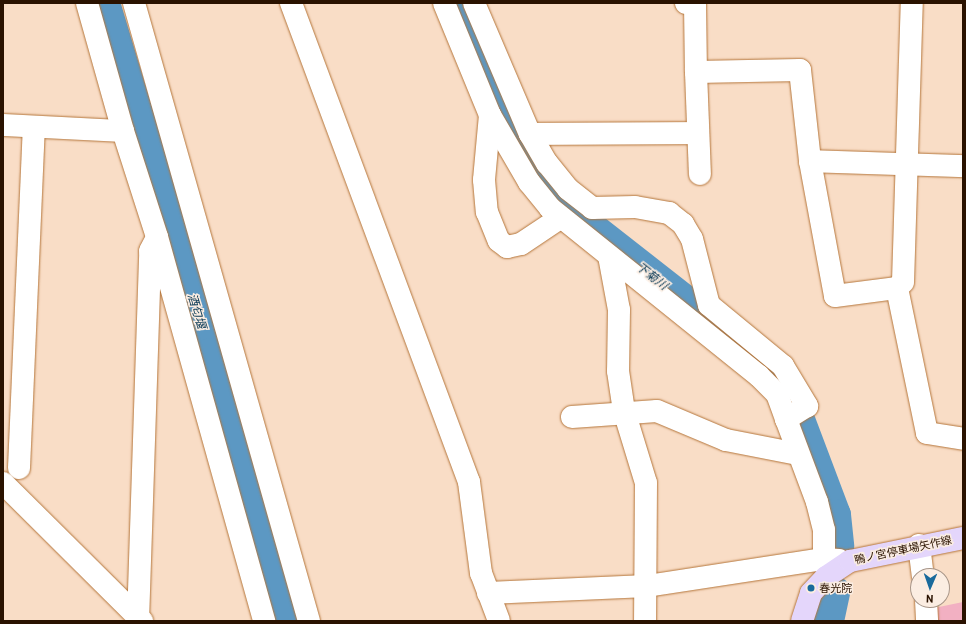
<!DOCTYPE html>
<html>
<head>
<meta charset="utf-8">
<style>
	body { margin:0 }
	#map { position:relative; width:966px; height:624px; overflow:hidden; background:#f9ddc6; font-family:Barlow,"Noto Sans JP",sans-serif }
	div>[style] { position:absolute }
	.green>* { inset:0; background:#f2b0c2 }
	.river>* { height:32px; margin:-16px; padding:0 16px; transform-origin:16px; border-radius:16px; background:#5c98c3 }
	.roads { filter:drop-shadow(0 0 1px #b5763b) drop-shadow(0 0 1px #b5763b) }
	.minor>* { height:22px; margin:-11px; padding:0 11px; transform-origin:11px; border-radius:11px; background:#fff }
	.major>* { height:22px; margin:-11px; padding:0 11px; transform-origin:11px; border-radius:11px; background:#e4d6fb }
	.dots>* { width:11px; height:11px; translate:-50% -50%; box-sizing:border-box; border:2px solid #fbede2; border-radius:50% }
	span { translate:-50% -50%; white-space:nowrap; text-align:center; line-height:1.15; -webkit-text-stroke:3px #fbede2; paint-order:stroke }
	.street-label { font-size:11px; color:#2a1200 }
	.poi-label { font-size:11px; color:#2a1200 }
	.left { translate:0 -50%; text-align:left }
	.water-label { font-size:12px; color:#033552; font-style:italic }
	.frame { position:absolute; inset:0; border:4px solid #2a1200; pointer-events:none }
	.north { position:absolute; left:910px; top:568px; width:40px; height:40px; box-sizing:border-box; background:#fbede2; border:1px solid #a79588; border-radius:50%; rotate:182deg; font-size:11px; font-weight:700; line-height:16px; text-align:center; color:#2a1200 }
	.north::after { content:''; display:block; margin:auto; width:14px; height:18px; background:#196a9c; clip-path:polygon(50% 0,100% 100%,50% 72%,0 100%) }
</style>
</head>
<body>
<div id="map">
	<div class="green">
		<div style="clip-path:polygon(963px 602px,963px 621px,935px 621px,934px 608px)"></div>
	</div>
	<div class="river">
		<div style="left:104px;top:3px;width:367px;rotate:73.2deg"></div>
		<div style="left:210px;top:354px;width:278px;rotate:73.9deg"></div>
		<div style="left:459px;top:3px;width:155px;rotate:66.9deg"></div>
		<div style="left:520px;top:146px;width:31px;rotate:59deg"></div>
		<div style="left:536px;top:173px;width:50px;rotate:48.3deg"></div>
		<div style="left:569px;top:210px;width:254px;rotate:38.1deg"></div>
		<div style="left:769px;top:367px;width:36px;rotate:54deg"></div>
		<div style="left:790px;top:396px;width:127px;rotate:69.3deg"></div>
		<div style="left:835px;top:515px;width:31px;rotate:84deg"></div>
		<div style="left:828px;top:621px;width:30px;rotate:-78deg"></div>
	</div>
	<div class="roads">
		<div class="minor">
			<div style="left:87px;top:3px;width:133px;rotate:74.3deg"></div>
			<div style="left:123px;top:131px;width:111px;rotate:72.2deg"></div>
			<div style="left:157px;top:237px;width:399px;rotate:74.4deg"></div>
			<div style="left:134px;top:3px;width:642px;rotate:74.19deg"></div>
			<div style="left:291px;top:3px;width:511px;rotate:69.61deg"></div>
			<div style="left:469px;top:482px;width:92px;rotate:82.5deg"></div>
			<div style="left:481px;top:573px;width:51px;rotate:69.4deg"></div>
			<div style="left:444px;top:3px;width:121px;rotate:67.7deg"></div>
			<div style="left:490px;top:115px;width:78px;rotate:59.8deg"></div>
			<div style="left:529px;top:182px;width:33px;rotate:51deg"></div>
			<div style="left:550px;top:208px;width:268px;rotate:38.8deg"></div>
			<div style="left:759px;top:376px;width:25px;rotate:45deg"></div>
			<div style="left:777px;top:394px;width:27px;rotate:70deg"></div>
			<div style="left:474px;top:3px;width:142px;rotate:66.9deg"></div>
			<div style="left:530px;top:134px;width:34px;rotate:60deg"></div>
			<div style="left:547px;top:163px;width:33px;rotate:51deg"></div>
			<div style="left:568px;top:189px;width:31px;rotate:38deg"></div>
			<div style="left:592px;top:208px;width:43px;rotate:-1.3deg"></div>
			<div style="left:635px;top:207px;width:35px;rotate:10deg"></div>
			<div style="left:669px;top:213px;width:18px;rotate:38deg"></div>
			<div style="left:683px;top:224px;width:17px;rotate:59deg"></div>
			<div style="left:692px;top:239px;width:68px;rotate:75.6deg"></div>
			<div style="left:709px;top:305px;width:96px;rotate:39.5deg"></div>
			<div style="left:783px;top:366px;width:47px;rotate:59deg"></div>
			<div style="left:807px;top:406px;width:25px;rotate:148deg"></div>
			<div style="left:786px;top:419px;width:89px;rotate:69.5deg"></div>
			<div style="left:817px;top:502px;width:29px;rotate:76deg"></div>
			<div style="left:824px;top:530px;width:29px;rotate:90deg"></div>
			<div style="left:686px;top:3px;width:9px;rotate:6deg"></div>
			<div style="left:695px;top:4px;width:68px;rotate:89.2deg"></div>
			<div style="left:696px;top:72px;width:104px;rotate:-1.1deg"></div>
			<div style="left:800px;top:70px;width:92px;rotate:83.7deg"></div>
			<div style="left:810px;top:161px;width:137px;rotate:79.5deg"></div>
			<div style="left:835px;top:296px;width:63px;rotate:-7.4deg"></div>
			<div style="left:897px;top:288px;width:148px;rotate:78.3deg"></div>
			<div style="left:927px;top:433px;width:36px;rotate:9deg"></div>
			<div style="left:696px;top:72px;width:102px;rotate:87.8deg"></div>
			<div style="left:490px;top:115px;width:65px;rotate:95.3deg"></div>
			<div style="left:484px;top:180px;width:32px;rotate:85deg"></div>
			<div style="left:487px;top:212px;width:31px;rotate:68deg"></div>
			<div style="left:499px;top:241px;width:10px;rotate:37deg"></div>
			<div style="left:507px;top:247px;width:14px;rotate:-12deg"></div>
			<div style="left:521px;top:244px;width:47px;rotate:-33.7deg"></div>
			<div style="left:3px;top:125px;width:120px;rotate:2.9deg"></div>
			<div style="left:530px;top:134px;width:168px;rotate:-0.3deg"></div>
			<div style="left:810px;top:161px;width:153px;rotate:1.9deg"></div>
			<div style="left:609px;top:256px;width:55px;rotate:79.5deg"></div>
			<div style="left:619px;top:310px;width:61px;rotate:90.9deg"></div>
			<div style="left:618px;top:371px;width:40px;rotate:81.5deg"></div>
			<div style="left:624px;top:411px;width:75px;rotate:73deg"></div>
			<div style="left:646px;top:483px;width:138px;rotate:90.4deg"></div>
			<div style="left:897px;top:288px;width:8px;rotate:-45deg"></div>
			<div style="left:903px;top:282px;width:279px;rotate:-88.2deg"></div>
			<div style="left:572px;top:417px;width:85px;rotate:-4deg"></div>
			<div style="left:657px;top:411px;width:75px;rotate:22.8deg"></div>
			<div style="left:726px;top:440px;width:73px;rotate:11deg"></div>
			<div style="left:19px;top:468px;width:341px;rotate:-87.5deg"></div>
			<div style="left:3px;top:483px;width:196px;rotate:44.8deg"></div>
			<div style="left:919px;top:545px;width:31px;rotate:83deg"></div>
			<div style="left:488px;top:593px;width:159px;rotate:-2.5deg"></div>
			<div style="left:647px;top:586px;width:179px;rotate:-8.7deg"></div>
			<div style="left:824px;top:559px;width:15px;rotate:4deg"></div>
			<div style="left:926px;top:600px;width:21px;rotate:87deg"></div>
			<div style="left:138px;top:621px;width:370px;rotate:-88.1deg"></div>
			<div style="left:150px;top:251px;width:15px;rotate:-62deg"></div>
		</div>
		<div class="major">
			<div style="left:802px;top:621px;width:29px;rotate:-72deg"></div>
			<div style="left:811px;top:593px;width:22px;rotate:-47deg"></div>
			<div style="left:826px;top:577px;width:29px;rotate:-34deg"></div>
			<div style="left:850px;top:561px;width:115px;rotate:-11.5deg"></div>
		</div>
	</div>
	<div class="dots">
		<div style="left:811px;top:588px;background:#196a9c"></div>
	</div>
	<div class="street-label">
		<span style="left:903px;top:550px;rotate:-12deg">鴨ノ宮停車場矢作線</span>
	</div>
	<div class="poi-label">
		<span class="left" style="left:819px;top:588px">春光院</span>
	</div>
	<div class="water-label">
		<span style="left:652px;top:276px;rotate:38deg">下菊川</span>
		<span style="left:197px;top:311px;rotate:73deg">酒匂堰</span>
	</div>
	<div class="frame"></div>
	<div class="north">N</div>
</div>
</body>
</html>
